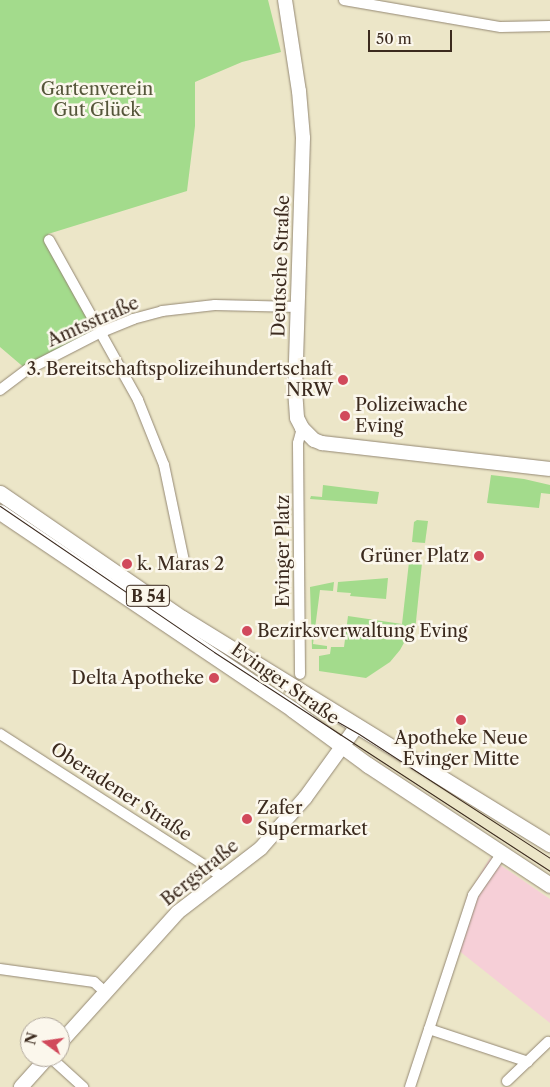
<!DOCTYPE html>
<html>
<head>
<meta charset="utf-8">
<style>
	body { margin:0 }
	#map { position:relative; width:550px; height:1087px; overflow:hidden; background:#ece6c8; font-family:"Libre Caslon Text",serif }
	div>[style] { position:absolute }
	.built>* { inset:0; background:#f6cfd7 }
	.green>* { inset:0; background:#a3db8c }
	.roads { filter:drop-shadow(0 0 1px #948873) drop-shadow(0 0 1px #948873) }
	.street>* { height:10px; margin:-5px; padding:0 5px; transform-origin:5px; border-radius:5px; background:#fff }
	.secondary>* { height:14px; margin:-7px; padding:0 7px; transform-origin:7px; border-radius:7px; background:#fff }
	.primary>* { height:15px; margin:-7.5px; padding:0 7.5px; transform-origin:7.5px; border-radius:7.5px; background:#fff }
	.tram>* { height:1px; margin:-0.5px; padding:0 0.5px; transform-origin:0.5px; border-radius:0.5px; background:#3b2a1e }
	.dots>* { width:14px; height:14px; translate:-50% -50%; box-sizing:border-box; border:2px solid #fbf7ec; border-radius:50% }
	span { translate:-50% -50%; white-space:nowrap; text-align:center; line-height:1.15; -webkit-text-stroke:5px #fbf7ec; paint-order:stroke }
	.shield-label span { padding:1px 4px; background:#fbf7ec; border:1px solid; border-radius:4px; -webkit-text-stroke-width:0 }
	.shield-label { font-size:16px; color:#3b2a1e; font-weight:700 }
	.park-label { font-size:18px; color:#55563a }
	.street-label { font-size:18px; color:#3b2a1e }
	.poi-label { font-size:18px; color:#3b2a1e }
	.right { translate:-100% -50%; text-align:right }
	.left { translate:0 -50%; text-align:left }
	.north { position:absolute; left:20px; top:1017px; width:50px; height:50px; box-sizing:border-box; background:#fbf7ec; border:1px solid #aea59a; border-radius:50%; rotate:284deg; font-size:14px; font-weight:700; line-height:20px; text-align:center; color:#3b2a1e }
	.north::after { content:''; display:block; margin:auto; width:18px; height:22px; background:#d1495b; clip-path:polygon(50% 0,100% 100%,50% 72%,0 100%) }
	.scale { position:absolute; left:368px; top:30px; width:84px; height:22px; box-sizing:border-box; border:2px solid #3b2a1e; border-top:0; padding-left:6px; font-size:15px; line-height:18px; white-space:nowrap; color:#3b2a1e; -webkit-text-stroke:4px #fbf7ec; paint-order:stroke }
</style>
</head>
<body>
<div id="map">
	<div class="built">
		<div style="clip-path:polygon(490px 858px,550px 899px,550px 1023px,453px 946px,467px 896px)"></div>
	</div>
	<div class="green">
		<div style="clip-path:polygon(0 0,268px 0,281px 52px,242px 62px,195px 82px,195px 126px,187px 191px,48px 234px,49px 240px,99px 333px,27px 370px,0 347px)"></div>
		<div style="clip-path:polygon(491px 475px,524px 479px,550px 485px,550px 494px,541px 493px,539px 508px,487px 503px)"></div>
		<div style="clip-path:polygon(323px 485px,379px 492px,377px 504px,310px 499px,311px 496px,322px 497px)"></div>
		<div style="clip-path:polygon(417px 520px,428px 521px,425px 543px,412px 542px,414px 522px)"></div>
		<div style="clip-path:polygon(409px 562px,422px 563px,415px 631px,411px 630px,400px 650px,390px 662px,366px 678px,319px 671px,319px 656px,330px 654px,331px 647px,344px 647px,348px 616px,402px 624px)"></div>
		<div style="clip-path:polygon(388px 578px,386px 599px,350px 596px,351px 593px,337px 592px,338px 582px)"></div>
		<div style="clip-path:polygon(334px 582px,333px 591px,320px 590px,313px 644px,327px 646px,327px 649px,312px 649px,310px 587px)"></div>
	</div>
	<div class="roads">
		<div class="street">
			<div style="left:344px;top:0;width:159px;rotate:9.8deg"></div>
			<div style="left:501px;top:27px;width:49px;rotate:-1.2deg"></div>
			<div style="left:49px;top:240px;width:183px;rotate:60.9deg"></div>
			<div style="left:138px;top:400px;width:70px;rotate:68.2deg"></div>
			<div style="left:164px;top:465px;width:98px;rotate:78.2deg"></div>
			<div style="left:0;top:390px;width:34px;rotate:-37deg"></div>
			<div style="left:27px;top:370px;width:81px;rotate:-27.2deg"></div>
			<div style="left:99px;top:333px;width:37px;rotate:-22deg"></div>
			<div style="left:133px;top:319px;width:30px;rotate:-15deg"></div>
			<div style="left:162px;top:311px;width:53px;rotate:-6.5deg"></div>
			<div style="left:215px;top:305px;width:83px;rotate:1.4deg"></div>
			<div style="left:300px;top:674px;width:231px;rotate:-90.5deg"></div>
			<div style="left:298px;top:443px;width:16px;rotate:-75deg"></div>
			<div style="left:0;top:734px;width:265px;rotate:32.7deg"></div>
			<div style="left:0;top:969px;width:95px;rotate:7.9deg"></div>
			<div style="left:94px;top:982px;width:15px;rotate:42deg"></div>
			<div style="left:429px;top:1029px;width:104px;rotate:18.4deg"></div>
			<div style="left:50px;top:1057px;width:45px;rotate:42.3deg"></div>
			<div style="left:507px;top:1081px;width:57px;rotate:-43.6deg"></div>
			<div style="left:410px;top:1087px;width:202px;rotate:-71.8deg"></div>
			<div style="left:473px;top:895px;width:51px;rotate:-55.4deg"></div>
		</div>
		<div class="secondary">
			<div style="left:285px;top:0;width:92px;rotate:81.3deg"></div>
			<div style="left:299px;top:91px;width:47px;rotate:85.1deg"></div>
			<div style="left:303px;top:138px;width:251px;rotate:91.8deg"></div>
			<div style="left:295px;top:389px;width:29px;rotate:86deg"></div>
			<div style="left:297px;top:418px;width:11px;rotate:63deg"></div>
			<div style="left:302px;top:428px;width:17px;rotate:45deg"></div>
			<div style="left:314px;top:440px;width:9px;rotate:21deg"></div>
			<div style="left:322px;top:443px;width:229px;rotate:6.5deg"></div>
			<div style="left:60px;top:1043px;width:176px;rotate:-48deg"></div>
			<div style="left:178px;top:912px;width:105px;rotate:-37.6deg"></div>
			<div style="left:261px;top:848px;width:67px;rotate:-48.7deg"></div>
			<div style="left:305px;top:798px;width:89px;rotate:-54.2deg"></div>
			<div style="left:21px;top:1087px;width:40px;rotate:-48deg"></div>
		</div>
		<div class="primary">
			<div style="left:0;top:493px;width:221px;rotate:34.5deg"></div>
			<div style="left:182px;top:618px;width:432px;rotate:31.6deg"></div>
			<div style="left:0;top:512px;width:354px;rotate:34deg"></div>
			<div style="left:293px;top:710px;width:93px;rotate:36.3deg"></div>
			<div style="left:368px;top:765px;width:218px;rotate:33.4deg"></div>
		</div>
	</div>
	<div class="tram">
		<div style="left:0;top:506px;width:259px;rotate:34.3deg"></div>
		<div style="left:214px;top:652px;width:401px;rotate:33.1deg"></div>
		<div style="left:303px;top:702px;width:64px;rotate:29.7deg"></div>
		<div style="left:359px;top:734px;width:228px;rotate:33deg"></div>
	</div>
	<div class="dots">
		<div style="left:343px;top:380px;background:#d1495b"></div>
		<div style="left:345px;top:416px;background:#d1495b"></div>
		<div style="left:479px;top:556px;background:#d1495b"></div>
		<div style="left:127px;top:564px;background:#d1495b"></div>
		<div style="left:247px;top:631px;background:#d1495b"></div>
		<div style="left:214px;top:678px;background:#d1495b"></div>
		<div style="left:461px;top:720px;background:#d1495b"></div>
		<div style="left:247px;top:819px;background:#d1495b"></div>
	</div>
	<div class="shield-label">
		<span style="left:148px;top:596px">B 54</span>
	</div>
	<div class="park-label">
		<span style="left:97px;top:100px">Gartenverein<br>Gut Glück</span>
	</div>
	<div class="street-label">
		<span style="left:281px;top:266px;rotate:-88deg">Deutsche Straße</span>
		<span style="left:93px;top:322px;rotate:-24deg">Amtsstraße</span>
		<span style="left:283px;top:551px;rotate:-90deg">Evinger Platz</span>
		<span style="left:285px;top:684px;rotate:35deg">Evinger Straße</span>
		<span style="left:121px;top:792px;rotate:33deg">Oberadener Straße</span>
		<span style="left:200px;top:873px;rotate:-39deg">Bergstraße</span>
	</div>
	<div class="poi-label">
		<span class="right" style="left:333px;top:380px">3. Bereitschaftspolizeihundertschaft<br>NRW</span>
		<span class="left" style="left:355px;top:416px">Polizeiwache<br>Eving</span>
		<span class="right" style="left:469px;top:556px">Grüner Platz</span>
		<span class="left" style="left:137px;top:564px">k. Maras 2</span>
		<span class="left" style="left:257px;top:631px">Bezirksverwaltung Eving</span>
		<span class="right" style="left:204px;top:678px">Delta Apotheke</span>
		<span style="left:461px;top:749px">Apotheke Neue<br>Evinger Mitte</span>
		<span class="left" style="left:257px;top:819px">Zafer<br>Supermarket</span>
	</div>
	<div class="north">N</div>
	<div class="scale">50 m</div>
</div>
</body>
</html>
